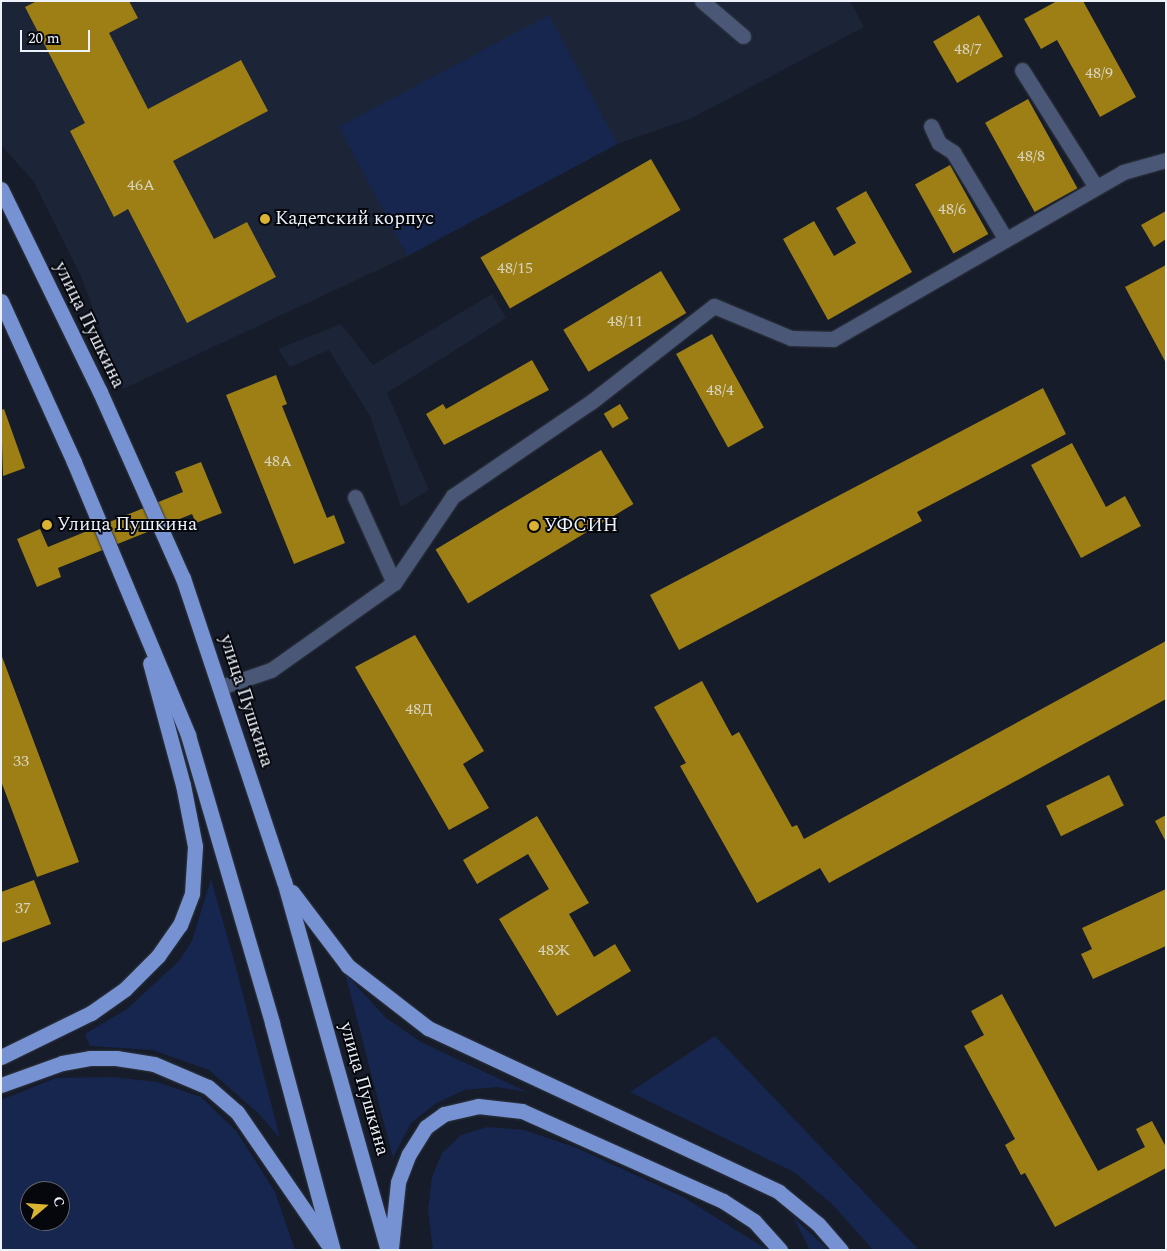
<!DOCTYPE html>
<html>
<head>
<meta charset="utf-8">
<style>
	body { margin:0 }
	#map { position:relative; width:1167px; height:1251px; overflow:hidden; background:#161c29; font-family:Spectral,serif }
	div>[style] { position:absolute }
	.built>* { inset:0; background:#1c2437 }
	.green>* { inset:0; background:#17264f; transform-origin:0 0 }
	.building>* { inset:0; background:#9e7f15; transform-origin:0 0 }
	.roads { filter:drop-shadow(0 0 1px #303642) drop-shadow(0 0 1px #303642) }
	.minor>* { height:15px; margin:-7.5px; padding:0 7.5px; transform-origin:7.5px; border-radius:7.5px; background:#4a5776 }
	.major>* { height:15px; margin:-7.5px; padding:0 7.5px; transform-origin:7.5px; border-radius:7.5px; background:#7792d2 }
	.dots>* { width:14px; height:14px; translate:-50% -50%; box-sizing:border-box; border:2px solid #05070c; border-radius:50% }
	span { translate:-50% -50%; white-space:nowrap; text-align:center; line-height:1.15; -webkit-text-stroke:4px #05070c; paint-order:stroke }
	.number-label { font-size:16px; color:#d8d4c1 }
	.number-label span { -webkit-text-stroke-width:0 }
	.poi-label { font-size:19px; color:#ecf1fa }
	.left { translate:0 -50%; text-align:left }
	.street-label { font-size:19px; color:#ecf1fa }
	.frame { position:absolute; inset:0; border:2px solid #ecf1fa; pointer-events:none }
	.north { position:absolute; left:20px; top:1181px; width:50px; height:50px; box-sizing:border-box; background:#05070c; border:1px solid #61656b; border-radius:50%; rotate:72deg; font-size:14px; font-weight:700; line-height:20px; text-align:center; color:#ecf1fa }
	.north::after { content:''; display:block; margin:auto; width:18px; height:22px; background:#dbb333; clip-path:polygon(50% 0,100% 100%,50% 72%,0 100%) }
	.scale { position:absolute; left:20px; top:30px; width:70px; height:22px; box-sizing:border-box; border:2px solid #ecf1fa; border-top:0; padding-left:6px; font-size:15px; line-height:18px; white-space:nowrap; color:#ecf1fa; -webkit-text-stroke:4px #05070c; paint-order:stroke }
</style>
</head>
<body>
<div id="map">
	<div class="built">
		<div style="clip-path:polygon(1px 1px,850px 1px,864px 27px,692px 118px,617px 144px,408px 256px,123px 389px,80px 274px,34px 182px,1px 145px)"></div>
		<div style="clip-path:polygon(492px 294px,506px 318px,387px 393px,429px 490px,401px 507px,370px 416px,329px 350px,290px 367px,278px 349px,341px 324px,373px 365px)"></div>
	</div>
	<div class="green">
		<div style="left:549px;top:15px;width:146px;height:238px;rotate:62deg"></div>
		<div style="clip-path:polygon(211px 879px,235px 964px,280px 1138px,257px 1112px,209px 1070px,153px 1050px,90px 1046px,85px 1034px,127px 1009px,179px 961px,192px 941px)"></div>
		<div style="clip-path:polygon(345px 973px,386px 1018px,421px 1042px,527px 1092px,497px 1087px,464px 1090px,435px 1104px,411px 1123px,393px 1158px)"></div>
		<div style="clip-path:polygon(715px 1036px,919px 1250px,873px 1250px,833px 1205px,794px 1172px,630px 1092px)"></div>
		<div style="clip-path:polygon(evenodd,112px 1077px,157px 1082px,201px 1097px,237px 1132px,275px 1192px,295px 1250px,1px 1250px,1px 1100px,56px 1078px,112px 1077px,30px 1191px,60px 1191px,60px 1221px,30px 1221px,30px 1191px)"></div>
		<div style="clip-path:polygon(487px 1127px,524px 1130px,577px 1148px,683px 1197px,768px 1250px,433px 1250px,428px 1210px,432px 1177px,442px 1153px,461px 1135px)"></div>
		<div style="clip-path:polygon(793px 1217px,823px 1245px,828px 1250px,810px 1250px)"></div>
	</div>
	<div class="building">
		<div style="clip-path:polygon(37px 1px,129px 1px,138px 18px,109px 33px,148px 109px,241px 60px,268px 111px,173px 161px,214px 239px,247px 222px,276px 277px,187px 323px,128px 209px,114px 217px,70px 131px,85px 123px,25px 7px)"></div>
		<div style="clip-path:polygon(1057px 1px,1083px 1px,1136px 97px,1100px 117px,1057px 40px,1041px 49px,1024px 19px)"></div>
		<div style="left:979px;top:15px;width:48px;height:53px;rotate:60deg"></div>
		<div style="left:1028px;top:99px;width:102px;height:49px;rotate:61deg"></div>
		<div style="left:651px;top:159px;width:59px;height:197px;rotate:60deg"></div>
		<div style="left:950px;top:165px;width:79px;height:40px;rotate:61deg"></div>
		<div style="clip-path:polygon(866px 191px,912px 272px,828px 320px,783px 239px,814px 221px,834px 256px,856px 243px,836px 208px)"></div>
		<div style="clip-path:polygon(1166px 211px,1166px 239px,1154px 247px,1141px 225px)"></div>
		<div style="clip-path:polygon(1166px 265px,1166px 363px,1125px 287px)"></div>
		<div style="left:661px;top:271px;width:49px;height:114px;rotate:59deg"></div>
		<div style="left:712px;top:334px;width:107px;height:41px;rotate:61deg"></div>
		<div style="clip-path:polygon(532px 360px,549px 390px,444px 445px,426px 414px,443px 404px,446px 409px)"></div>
		<div style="clip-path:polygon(276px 375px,287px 404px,282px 406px,327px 518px,334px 515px,345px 543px,294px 564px,226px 395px)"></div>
		<div style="clip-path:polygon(1043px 388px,1066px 434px,917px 512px,922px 521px,679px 650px,650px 595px)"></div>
		<div style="left:620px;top:404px;width:17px;height:19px;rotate:59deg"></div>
		<div style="clip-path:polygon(4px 409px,25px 468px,3px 476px,1px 410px)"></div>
		<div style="clip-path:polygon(1072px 443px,1106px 507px,1125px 496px,1141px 526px,1081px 558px,1031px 465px)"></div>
		<div style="left:601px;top:450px;width:63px;height:193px;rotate:59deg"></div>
		<div style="clip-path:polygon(201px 462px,222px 513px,196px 523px,192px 514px,58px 568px,61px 577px,37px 587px,17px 539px,40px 529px,48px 547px,183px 492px,175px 472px)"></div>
		<div style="clip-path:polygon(415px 635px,484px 751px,463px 764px,489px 808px,449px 830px,355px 667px)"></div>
		<div style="clip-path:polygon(1166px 641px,1166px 699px,829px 883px,820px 868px,757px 903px,680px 766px,686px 763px,654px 707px,702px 681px,732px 736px,739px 732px,792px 827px,797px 825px,804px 839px)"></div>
		<div style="clip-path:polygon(1px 654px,79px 862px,37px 877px,1px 781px)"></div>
		<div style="left:1109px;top:775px;width:34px;height:70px;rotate:64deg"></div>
		<div style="clip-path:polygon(1166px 815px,1166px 842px,1155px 821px)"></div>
		<div style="clip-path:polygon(537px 816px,589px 903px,569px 914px,594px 957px,615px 944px,631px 971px,557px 1016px,499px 919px,549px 889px,528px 854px,477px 884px,463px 860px)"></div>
		<div style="clip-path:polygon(34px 880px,51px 924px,1px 943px,1px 892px)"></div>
		<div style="clip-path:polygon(1166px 889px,1166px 946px,1093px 979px,1081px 954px,1092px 949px,1082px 928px)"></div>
		<div style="clip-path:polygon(1002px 994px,1098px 1171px,1145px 1147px,1136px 1129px,1152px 1121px,1166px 1147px,1166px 1168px,1055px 1227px,1025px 1173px,1021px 1175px,1005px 1145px,1015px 1139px,964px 1046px,984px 1035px,971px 1011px)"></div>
	</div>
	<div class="roads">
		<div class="minor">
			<div style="left:702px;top:1px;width:54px;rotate:40.5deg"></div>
			<div style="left:1022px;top:70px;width:138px;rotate:57.7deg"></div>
			<div style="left:931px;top:126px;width:19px;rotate:65deg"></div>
			<div style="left:939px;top:143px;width:17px;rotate:33deg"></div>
			<div style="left:953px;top:152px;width:100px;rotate:58.8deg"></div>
			<div style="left:355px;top:497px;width:94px;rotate:65.6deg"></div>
			<div style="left:221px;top:687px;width:53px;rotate:-18.8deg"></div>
			<div style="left:271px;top:670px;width:151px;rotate:-35.3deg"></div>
			<div style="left:394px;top:583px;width:105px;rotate:-55.9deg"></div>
			<div style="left:453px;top:496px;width:167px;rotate:-34.3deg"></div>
			<div style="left:591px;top:402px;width:156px;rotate:-38deg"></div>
			<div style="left:714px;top:306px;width:83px;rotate:22.6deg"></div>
			<div style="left:791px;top:338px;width:42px;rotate:1.4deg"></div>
			<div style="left:833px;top:339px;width:335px;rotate:-29.9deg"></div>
			<div style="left:1123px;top:172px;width:45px;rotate:-15.6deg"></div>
		</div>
		<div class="major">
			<div style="left:1px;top:189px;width:226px;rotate:64deg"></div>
			<div style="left:100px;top:392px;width:204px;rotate:66deg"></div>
			<div style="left:183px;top:578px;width:319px;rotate:71.6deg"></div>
			<div style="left:284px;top:881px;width:383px;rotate:74.3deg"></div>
			<div style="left:1px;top:301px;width:177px;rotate:65.6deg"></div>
			<div style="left:74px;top:462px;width:296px;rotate:67.3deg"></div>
			<div style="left:188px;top:735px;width:300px;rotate:73.7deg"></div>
			<div style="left:272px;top:1023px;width:235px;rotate:75deg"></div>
			<div style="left:292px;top:892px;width:93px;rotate:52.9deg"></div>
			<div style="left:348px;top:966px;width:101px;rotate:37.8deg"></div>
			<div style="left:428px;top:1028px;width:387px;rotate:25deg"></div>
			<div style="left:779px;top:1192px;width:50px;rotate:39.4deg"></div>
			<div style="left:818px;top:1224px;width:35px;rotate:49deg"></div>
			<div style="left:1px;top:1057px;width:100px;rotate:-26.1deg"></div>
			<div style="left:91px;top:1013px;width:42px;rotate:-35.2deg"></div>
			<div style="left:125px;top:989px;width:47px;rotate:-45deg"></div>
			<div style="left:158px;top:956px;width:38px;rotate:-55deg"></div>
			<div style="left:180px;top:925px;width:34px;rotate:-69deg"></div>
			<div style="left:192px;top:893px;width:47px;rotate:-86.3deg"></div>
			<div style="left:195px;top:846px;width:62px;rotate:-101.1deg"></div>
			<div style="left:183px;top:785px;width:126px;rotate:-105.1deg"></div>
			<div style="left:1px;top:1085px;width:65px;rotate:-19.8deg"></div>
			<div style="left:62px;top:1063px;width:28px;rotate:-10deg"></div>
			<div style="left:90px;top:1058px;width:26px"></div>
			<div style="left:116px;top:1058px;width:38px;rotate:9deg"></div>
			<div style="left:154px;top:1064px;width:59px;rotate:23.1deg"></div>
			<div style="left:208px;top:1087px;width:38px;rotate:41deg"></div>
			<div style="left:237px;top:1112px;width:159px;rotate:55.5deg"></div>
			<div style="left:391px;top:1248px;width:66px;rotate:-83.9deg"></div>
			<div style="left:398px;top:1182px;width:30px;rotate:-69deg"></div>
			<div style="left:409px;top:1154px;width:32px;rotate:-58deg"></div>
			<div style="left:426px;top:1127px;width:22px;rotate:-36deg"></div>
			<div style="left:444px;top:1114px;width:35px;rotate:-13deg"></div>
			<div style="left:478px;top:1106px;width:44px;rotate:6.5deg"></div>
			<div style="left:522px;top:1111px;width:220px;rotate:24.1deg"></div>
			<div style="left:723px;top:1201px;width:37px;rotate:33deg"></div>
			<div style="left:754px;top:1221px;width:39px;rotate:48deg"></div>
		</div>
	</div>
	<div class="dots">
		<div style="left:265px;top:219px;background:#dbb333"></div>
		<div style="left:47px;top:525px;background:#dbb333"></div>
		<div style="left:534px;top:526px;background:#dbb333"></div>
	</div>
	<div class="number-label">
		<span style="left:968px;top:49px">48/7</span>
		<span style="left:1099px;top:73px">48/9</span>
		<span style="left:1031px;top:156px">48/8</span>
		<span style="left:141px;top:185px">46А</span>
		<span style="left:952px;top:209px">48/6</span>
		<span style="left:515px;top:268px">48/15</span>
		<span style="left:625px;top:321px">48/11</span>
		<span style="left:720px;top:390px">48/4</span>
		<span style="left:278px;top:461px">48А</span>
		<span style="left:419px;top:709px">48Д</span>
		<span style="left:21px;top:761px">33</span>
		<span style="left:23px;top:908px">37</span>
		<span style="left:554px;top:950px">48Ж</span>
	</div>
	<div class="poi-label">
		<span class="left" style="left:275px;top:219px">Кадетский корпус</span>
		<span class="left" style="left:57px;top:525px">Улица Пушкина</span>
		<span class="left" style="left:544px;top:526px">УФСИН</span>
	</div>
	<div class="street-label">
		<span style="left:89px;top:325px;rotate:64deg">улица Пушкина</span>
		<span style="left:246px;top:701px;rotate:72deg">улица Пушкина</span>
		<span style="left:364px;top:1089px;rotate:74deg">улица Пушкина</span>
	</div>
	<div class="frame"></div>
	<div class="north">С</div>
	<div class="scale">20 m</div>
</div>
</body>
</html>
